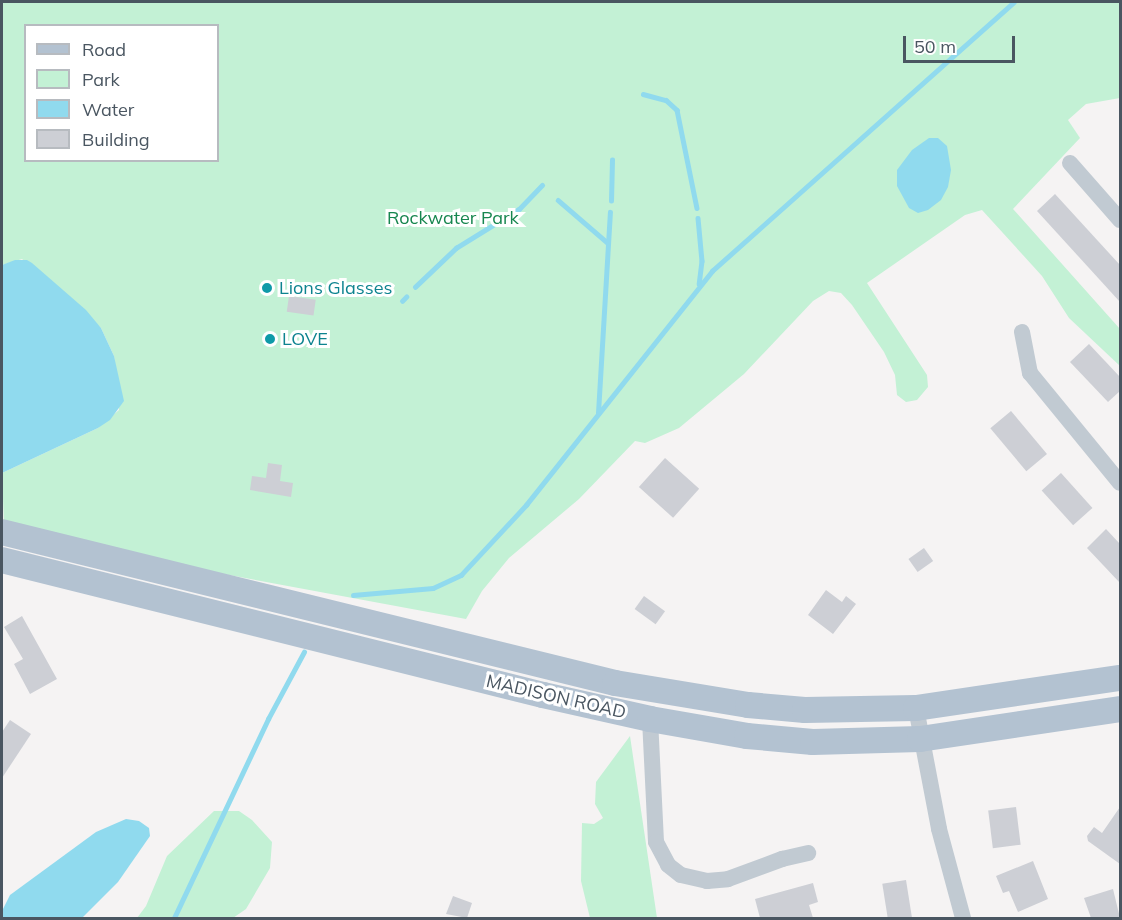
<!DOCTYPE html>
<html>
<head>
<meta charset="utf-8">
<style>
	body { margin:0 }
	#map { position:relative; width:1122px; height:920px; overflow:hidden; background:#f5f3f3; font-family:Mulish,sans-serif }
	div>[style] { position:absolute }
	.green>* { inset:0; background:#c3f1d5 }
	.water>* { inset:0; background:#90daee }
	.stream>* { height:4.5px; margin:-2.25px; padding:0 2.25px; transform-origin:2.25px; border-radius:2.25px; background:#90daee }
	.building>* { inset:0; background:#cdcfd5; transform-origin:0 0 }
	.minor>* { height:16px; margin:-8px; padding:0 8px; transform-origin:8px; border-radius:8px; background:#c1cad2 }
	.primary>* { height:26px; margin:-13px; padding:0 13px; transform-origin:13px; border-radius:13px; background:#b3c2d1 }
	.dots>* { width:16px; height:16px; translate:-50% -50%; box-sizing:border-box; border:3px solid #fff; border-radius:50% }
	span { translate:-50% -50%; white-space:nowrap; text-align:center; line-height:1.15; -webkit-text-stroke:6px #fff; paint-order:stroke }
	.park-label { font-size:18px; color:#17864f }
	.culture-label { font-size:18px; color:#0d838f }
	.left { translate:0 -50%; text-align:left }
	.street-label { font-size:18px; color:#4a5661 }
	.frame { position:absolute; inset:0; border:3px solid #4a5661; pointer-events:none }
	.legend { position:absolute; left:24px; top:24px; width:195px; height:138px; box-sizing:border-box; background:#fff; border:2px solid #b7bbc0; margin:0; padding:8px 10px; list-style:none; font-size:18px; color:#4a5661 }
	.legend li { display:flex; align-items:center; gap:12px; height:30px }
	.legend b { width:30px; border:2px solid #b7bbc0 }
	.scale { position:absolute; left:903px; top:36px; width:112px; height:27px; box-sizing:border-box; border:3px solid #4a5661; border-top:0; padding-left:8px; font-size:18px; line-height:21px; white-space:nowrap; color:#4a5661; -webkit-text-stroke:4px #fff; paint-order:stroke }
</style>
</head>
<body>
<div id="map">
	<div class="green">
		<div style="clip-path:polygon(evenodd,2px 2px,1120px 2px,1120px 98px,1086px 104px,1068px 120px,1080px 138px,1013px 209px,1120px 329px,1120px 366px,1069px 318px,1042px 276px,982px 210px,965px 215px,867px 283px,927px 375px,928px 387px,917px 400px,906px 402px,897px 395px,895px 375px,884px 352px,852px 305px,841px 293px,829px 291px,813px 301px,744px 374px,679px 428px,645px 443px,635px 441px,579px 499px,509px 558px,482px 591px,466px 619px,148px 560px,4px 524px,2px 473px,98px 428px,119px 410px,114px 356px,101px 328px,22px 259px,2px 265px,2px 2px,26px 26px,218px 26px,218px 160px,26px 160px,26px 26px)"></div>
		<div style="clip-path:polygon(630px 736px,657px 918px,590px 918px,581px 881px,582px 823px,594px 824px,603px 818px,595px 804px,596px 782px)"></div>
		<div style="clip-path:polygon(214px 811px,239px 811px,252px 820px,272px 842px,270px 868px,246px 909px,233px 918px,137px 918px,146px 906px,167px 856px)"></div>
	</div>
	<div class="water">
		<div style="clip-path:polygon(929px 138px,938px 138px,947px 146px,951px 170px,948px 187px,941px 200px,928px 210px,918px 213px,909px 208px,897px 186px,897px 170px,912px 150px)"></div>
		<div style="clip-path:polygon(15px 260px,27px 260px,32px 263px,86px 310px,101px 328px,114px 356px,124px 401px,110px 420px,98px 428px,2px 473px,2px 265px)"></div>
		<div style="clip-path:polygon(126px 819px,139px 821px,149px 828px,150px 836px,118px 882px,82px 918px,2px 918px,2px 911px,10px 895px,96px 832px)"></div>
	</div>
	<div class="stream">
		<div style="left:643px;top:94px;width:24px;rotate:15deg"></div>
		<div style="left:666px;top:100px;width:15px;rotate:42deg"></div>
		<div style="left:677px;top:110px;width:100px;rotate:78.5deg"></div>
		<div style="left:558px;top:200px;width:66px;rotate:40.7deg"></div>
		<div style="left:611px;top:201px;width:41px;rotate:-88.6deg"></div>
		<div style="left:698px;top:218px;width:43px;rotate:84.7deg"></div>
		<div style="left:702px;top:261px;width:23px;rotate:97deg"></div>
		<div style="left:415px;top:287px;width:57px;rotate:-43.6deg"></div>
		<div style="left:456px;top:248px;width:74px;rotate:-31.8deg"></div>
		<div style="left:519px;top:209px;width:33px;rotate:-46deg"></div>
		<div style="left:402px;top:301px;width:6px;rotate:-45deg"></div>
		<div style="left:598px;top:413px;width:201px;rotate:-86.6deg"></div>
		<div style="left:353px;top:595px;width:80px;rotate:-5deg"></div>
		<div style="left:433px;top:588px;width:31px;rotate:-25deg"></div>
		<div style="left:461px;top:575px;width:96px;rotate:-47.1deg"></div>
		<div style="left:526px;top:505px;width:299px;rotate:-51.5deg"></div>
		<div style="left:712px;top:271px;width:404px;rotate:-41.7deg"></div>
		<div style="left:174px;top:918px;width:220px;rotate:-64.7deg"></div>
		<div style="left:268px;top:719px;width:76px;rotate:-61.8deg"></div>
	</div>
	<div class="building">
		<div style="clip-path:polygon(1055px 194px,1120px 265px,1120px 302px,1037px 211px)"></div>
		<div style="left:289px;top:296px;width:27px;height:16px;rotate:8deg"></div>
		<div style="clip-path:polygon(1089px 344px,1120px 377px,1120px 391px,1108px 402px,1070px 362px)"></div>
		<div style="left:1011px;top:411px;width:56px;height:27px;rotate:50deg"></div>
		<div style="left:665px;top:458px;width:46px;height:39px;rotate:42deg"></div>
		<div style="clip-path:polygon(268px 463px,282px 465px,280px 481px,293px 483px,291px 497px,250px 490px,252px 476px,266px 478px)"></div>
		<div style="left:1061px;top:473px;width:47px;height:26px;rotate:48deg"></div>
		<div style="clip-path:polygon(1106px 529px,1120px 544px,1120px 583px,1087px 548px)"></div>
		<div style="left:924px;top:548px;width:16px;height:19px;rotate:55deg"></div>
		<div style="clip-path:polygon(826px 590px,842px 602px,846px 596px,856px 604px,833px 634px,808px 615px)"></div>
		<div style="left:644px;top:596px;width:26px;height:16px;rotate:36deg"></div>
		<div style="clip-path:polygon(22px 616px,57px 679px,30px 694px,14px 664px,23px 659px,4px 627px)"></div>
		<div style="clip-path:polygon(10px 720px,31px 734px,2px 778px,2px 732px)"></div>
		<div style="left:1016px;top:807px;width:38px;height:28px;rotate:83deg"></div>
		<div style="clip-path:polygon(1120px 807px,1120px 864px,1088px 841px,1087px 836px,1094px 827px,1102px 833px)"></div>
		<div style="clip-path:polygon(1033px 861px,1048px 899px,1018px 912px,1009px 891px,1003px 893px,996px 876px)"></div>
		<div style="left:906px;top:880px;width:38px;height:24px;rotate:81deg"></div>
		<div style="clip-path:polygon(813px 883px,818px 902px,809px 905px,813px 918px,760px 918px,755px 899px)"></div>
		<div style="clip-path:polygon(1113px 889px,1120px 918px,1091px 918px,1084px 898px)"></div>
		<div style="clip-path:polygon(453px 896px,472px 903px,467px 918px,446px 914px)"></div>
	</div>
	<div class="minor">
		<div style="left:1070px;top:163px;width:76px;rotate:48.7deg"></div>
		<div style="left:1022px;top:332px;width:42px;rotate:79deg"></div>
		<div style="left:1030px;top:373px;width:142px;rotate:50.7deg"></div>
		<div style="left:916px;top:708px;width:123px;rotate:79.2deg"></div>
		<div style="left:939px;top:829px;width:92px;rotate:74.9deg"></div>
		<div style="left:650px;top:719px;width:123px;rotate:87.2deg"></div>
		<div style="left:656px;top:842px;width:26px;rotate:62deg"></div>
		<div style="left:668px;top:865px;width:16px;rotate:38deg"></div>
		<div style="left:681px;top:875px;width:27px;rotate:13deg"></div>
		<div style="left:707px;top:881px;width:21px;rotate:-5deg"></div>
		<div style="left:728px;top:879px;width:58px;rotate:-20.3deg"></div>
		<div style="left:782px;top:859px;width:27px;rotate:-13deg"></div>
	</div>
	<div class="primary">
		<div style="left:2px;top:532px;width:631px;rotate:13.84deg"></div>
		<div style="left:615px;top:683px;width:135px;rotate:9.4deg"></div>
		<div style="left:748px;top:705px;width:57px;rotate:5deg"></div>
		<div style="left:805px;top:710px;width:111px;rotate:-1deg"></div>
		<div style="left:916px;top:708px;width:206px;rotate:-8.4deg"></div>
		<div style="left:2px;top:560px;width:558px;rotate:14.01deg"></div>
		<div style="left:543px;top:695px;width:110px;rotate:12.6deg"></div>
		<div style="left:650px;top:719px;width:98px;rotate:9.9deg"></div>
		<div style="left:747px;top:736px;width:66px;rotate:5.2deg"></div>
		<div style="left:813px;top:742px;width:107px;rotate:-1.6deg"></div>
		<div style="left:920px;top:739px;width:202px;rotate:-8.5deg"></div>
	</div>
	<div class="dots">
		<div style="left:267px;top:288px;background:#0f9aa8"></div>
		<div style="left:270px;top:339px;background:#0f9aa8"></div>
	</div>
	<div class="park-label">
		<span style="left:453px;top:218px">Rockwater Park</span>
	</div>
	<div class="culture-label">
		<span class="left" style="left:279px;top:288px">Lions Glasses</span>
		<span class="left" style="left:282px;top:339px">LOVE</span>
	</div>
	<div class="street-label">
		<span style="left:556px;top:697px;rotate:13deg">MADISON ROAD</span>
	</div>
	<div class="frame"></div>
	<ul class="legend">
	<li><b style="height:8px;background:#b3c2d1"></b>Road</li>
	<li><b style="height:16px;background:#c3f1d5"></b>Park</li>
	<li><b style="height:16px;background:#90daee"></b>Water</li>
	<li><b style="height:16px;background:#cdcfd5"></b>Building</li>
	</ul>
	<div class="scale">50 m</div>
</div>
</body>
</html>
